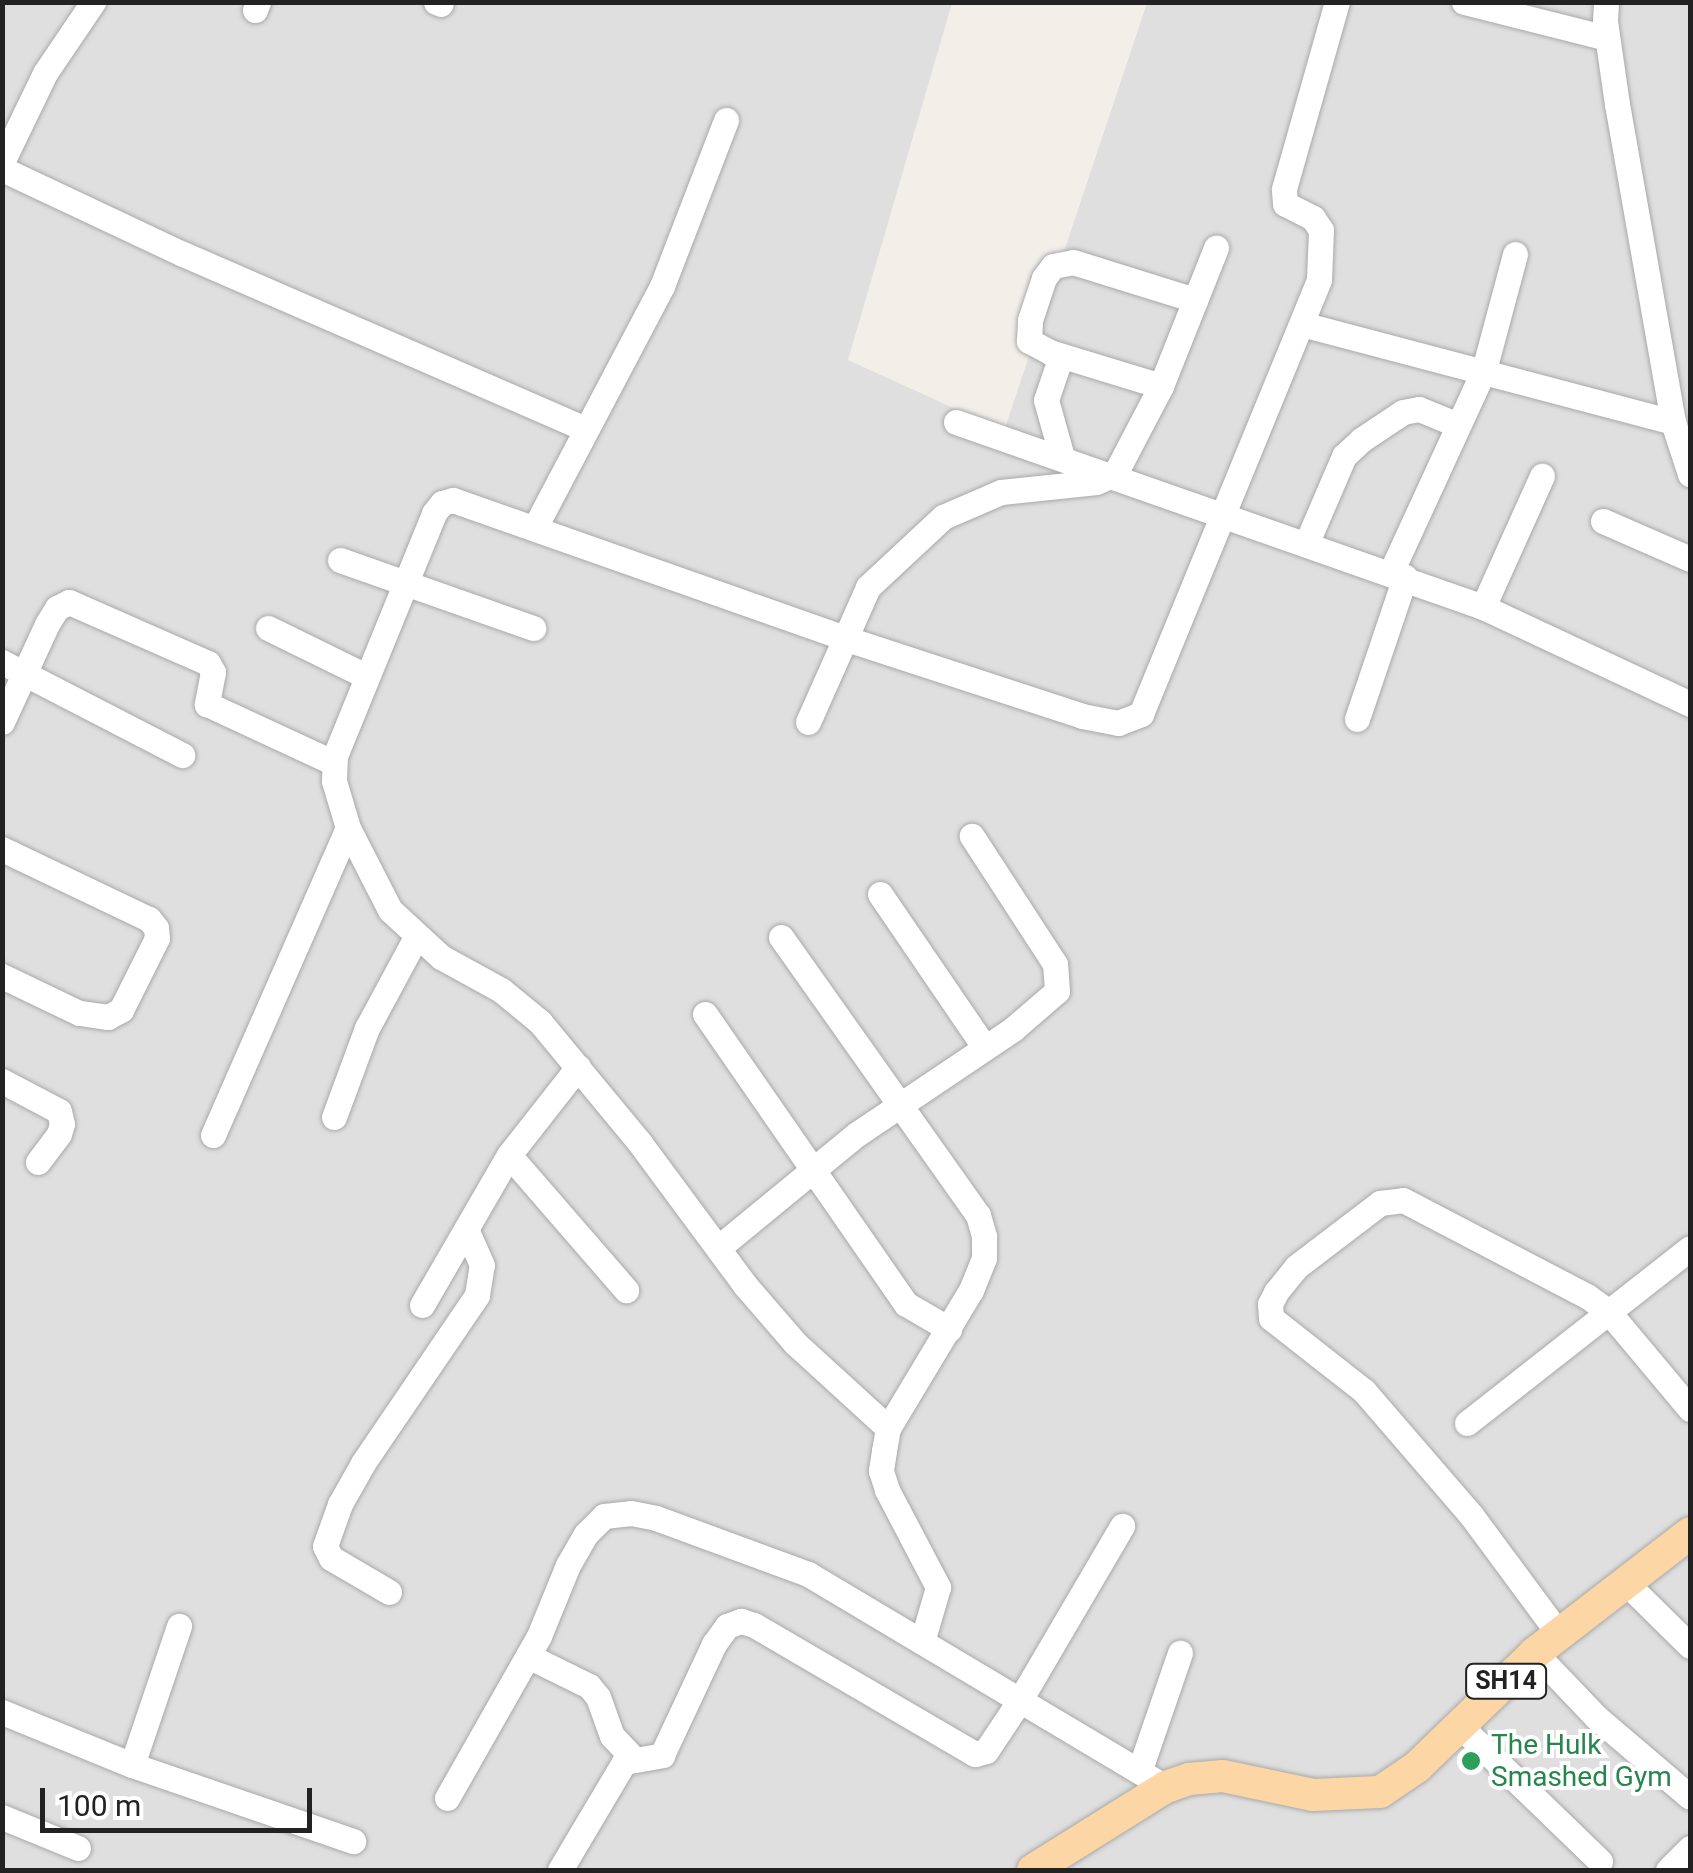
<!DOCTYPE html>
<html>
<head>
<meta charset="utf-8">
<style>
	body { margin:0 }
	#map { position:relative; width:1693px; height:1873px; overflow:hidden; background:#f2efe9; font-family:Roboto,sans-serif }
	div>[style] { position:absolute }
	.residential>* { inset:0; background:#e0dfdf }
	.roads { filter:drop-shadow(0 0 2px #a9a9a9) drop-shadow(0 0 2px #a9a9a9) }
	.minor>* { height:25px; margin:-12.5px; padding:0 12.5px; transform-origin:12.5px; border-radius:12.5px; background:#fff }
	.major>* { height:32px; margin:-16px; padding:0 16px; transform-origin:16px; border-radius:16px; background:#fcd6a4 }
	.dots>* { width:28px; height:28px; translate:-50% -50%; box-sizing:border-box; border:5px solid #fff; border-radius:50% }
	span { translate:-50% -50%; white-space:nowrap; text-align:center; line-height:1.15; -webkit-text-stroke:8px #fff; paint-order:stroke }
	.shield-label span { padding:2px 8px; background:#fff; border:2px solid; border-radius:8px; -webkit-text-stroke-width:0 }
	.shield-label { font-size:25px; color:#222; font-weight:700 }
	.leisure-label { font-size:28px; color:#27864d }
	.left { translate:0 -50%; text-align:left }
	.frame { position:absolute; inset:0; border:5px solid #222; pointer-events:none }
	.scale { position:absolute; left:40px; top:1788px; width:272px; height:45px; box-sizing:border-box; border:5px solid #222; border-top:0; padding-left:12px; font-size:30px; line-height:35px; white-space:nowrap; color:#222; -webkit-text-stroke:8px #fff; paint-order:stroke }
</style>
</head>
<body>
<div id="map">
	<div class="residential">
		<div style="clip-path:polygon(3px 3px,952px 3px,848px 360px,1004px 431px,1147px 3px,1690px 3px,1690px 1870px,3px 1870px)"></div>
	</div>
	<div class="roads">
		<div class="minor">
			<div style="left:436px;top:2px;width:5px;rotate:22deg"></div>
			<div style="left:1464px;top:2px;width:147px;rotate:14.1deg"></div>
			<div style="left:1606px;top:2px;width:19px;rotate:93deg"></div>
			<div style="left:1605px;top:21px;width:84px;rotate:81.8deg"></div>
			<div style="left:1617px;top:104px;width:323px;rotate:80deg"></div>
			<div style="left:1673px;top:422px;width:55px;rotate:71.9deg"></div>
			<div style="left:255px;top:10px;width:9px;rotate:-69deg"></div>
			<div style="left:2px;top:162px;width:99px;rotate:-64.2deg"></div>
			<div style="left:45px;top:73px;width:86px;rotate:-55.9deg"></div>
			<div style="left:2px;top:169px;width:200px;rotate:25.2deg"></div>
			<div style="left:183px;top:254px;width:438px;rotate:23.5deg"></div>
			<div style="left:1302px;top:324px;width:384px;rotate:14.8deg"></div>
			<div style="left:1061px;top:356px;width:46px;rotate:108.8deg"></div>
			<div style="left:1046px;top:400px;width:59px;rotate:74.3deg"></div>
			<div style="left:1161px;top:386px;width:116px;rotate:-163deg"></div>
			<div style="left:1050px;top:352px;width:24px;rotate:-152deg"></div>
			<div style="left:1029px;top:341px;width:21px;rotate:-87deg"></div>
			<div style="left:1030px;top:320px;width:44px;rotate:-71.6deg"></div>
			<div style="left:1044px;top:278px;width:15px;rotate:-53deg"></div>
			<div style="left:1053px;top:266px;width:20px;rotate:-11deg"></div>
			<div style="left:1073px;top:262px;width:128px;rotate:17.3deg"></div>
			<div style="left:956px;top:422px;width:559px;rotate:19.34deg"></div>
			<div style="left:1483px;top:607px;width:229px;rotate:25.1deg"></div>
			<div style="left:1603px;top:521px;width:95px;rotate:23.6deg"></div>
			<div style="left:535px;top:527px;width:272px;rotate:-62.2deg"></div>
			<div style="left:662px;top:286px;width:178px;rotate:-68.9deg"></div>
			<div style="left:1307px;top:542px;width:94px;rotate:-66.7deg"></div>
			<div style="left:1344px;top:456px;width:23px;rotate:-43deg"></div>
			<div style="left:1361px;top:440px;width:50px;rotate:-33.7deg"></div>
			<div style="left:1403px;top:412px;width:16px;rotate:-11deg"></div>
			<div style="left:1419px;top:409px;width:42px;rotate:22.3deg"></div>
			<div style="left:340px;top:560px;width:205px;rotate:19.4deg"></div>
			<div style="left:1391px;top:572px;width:222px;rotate:-65.3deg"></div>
			<div style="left:1484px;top:370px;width:120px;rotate:-75deg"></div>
			<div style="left:1483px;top:607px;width:144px;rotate:-65.8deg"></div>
			<div style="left:268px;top:628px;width:109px;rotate:26.1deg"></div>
			<div style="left:2px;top:662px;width:203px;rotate:27.3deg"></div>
			<div style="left:1357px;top:719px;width:150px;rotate:-71.3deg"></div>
			<div style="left:2px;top:722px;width:108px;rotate:-65.3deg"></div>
			<div style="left:47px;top:624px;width:19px;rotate:-58deg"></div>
			<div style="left:57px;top:608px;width:13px;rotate:-27deg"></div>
			<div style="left:69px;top:602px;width:152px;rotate:23.7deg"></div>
			<div style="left:208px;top:663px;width:10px;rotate:61deg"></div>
			<div style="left:213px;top:672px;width:33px;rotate:101deg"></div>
			<div style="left:207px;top:704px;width:140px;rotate:24.9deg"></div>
			<div style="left:808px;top:722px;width:148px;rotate:-66deg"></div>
			<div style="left:868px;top:587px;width:103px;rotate:-43deg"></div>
			<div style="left:943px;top:517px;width:63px;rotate:-23.3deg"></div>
			<div style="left:1001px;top:492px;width:96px;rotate:-6deg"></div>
			<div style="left:1096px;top:482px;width:21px;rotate:-23deg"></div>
			<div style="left:1115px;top:474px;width:99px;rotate:-62.4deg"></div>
			<div style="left:1161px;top:386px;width:149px;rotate:-68.3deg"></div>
			<div style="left:2px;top:849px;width:163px;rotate:25.5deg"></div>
			<div style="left:149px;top:919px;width:11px;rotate:52deg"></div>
			<div style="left:156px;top:928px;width:10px;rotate:84deg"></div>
			<div style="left:157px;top:938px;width:80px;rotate:116.6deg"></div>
			<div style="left:121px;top:1010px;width:15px;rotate:152deg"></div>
			<div style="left:108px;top:1017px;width:29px;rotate:-172deg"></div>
			<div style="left:79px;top:1013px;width:85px;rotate:-154.3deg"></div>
			<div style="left:880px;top:894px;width:186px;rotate:55.7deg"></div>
			<div style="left:781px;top:937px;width:341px;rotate:54.7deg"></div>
			<div style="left:978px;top:1215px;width:22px;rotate:74deg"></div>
			<div style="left:984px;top:1236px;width:22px;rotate:90deg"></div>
			<div style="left:984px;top:1258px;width:35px;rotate:112deg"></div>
			<div style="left:971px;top:1290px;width:161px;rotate:121deg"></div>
			<div style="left:888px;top:1428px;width:23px;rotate:100deg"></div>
			<div style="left:884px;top:1451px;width:20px;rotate:99deg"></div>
			<div style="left:881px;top:1471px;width:20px;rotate:72deg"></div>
			<div style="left:887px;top:1490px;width:110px;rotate:62.3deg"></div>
			<div style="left:938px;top:1587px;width:57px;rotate:106.2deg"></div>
			<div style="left:705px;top:1014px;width:353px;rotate:55.3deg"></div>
			<div style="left:906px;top:1304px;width:50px;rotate:30.2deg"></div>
			<div style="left:2px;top:1081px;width:64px;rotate:27.8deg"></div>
			<div style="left:59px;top:1111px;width:13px;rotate:77deg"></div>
			<div style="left:62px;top:1124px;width:10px;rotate:107deg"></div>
			<div style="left:59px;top:1134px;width:35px;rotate:127deg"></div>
			<div style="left:334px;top:1117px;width:95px;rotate:-69.7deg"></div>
			<div style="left:367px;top:1028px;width:103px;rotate:-61.7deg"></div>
			<div style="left:213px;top:1135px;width:335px;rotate:-66.3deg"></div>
			<div style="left:509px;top:1155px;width:179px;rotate:49.1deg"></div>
			<div style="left:718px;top:1248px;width:180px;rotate:-39.4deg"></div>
			<div style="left:857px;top:1134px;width:188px;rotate:-33.9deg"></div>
			<div style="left:1013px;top:1029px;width:58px;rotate:-40.8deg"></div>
			<div style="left:1057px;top:991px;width:27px;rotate:-94deg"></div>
			<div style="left:1055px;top:964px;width:153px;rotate:-123deg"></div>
			<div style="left:422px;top:1305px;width:173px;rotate:-59.9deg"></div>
			<div style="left:509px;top:1155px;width:112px;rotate:-51.9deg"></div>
			<div style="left:1467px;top:1423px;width:283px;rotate:-38.1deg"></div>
			<div style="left:888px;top:1428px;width:126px;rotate:-137.6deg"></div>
			<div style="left:795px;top:1343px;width:77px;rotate:-130.8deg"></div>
			<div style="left:745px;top:1285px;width:177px;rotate:-126.5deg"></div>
			<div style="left:640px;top:1143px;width:157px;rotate:-129.6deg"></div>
			<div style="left:540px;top:1022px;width:50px;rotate:-140.6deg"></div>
			<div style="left:501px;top:990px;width:68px;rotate:-151.2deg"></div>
			<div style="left:441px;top:957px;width:69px;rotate:-137.3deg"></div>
			<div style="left:390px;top:910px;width:92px;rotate:-117.1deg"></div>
			<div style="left:348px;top:828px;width:49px;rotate:-106.6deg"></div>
			<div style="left:334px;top:781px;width:25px;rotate:-88deg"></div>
			<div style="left:335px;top:756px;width:262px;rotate:-67.8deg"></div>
			<div style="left:434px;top:513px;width:13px;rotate:-51deg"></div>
			<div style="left:442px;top:503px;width:11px;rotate:-15deg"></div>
			<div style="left:453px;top:500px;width:415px;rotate:19.4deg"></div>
			<div style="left:844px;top:638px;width:250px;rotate:18.1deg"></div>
			<div style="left:1082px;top:716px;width:37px;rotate:11deg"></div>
			<div style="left:1118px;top:723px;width:25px;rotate:-21deg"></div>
			<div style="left:1141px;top:714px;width:469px;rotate:-67.7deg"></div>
			<div style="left:1319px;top:280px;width:50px;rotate:-87.7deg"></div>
			<div style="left:1321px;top:230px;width:14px;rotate:-124deg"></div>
			<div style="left:1313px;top:218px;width:31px;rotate:-153deg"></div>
			<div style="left:1285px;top:204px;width:15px;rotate:-94deg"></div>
			<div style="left:1284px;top:189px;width:194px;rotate:-74.2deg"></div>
			<div style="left:1625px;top:1582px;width:91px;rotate:44.6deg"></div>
			<div style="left:389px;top:1592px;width:67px;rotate:-149.6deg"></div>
			<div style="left:331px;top:1558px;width:13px;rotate:-117deg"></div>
			<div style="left:325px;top:1546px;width:45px;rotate:-70.3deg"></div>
			<div style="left:340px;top:1504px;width:47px;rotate:-60.7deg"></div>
			<div style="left:363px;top:1463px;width:203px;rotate:-55.8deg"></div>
			<div style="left:477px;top:1295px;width:30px;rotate:-81deg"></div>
			<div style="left:482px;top:1265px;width:39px;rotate:-114deg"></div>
			<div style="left:1559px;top:1634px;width:148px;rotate:-126.5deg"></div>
			<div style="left:1471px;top:1515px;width:164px;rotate:-130.8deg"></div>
			<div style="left:1364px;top:1391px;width:118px;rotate:-141.9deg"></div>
			<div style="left:1271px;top:1318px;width:14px;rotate:-94deg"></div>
			<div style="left:1270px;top:1304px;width:13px;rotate:-63deg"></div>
			<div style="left:1276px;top:1292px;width:32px;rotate:-51deg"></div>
			<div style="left:1296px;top:1267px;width:106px;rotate:-37.3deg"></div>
			<div style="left:1380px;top:1203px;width:23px;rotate:-7deg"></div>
			<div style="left:1403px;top:1200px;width:208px;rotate:27.6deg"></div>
			<div style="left:1587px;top:1296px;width:26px;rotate:36deg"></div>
			<div style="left:1608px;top:1311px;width:128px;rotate:50.1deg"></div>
			<div style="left:1535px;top:1653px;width:88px;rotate:46.4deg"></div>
			<div style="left:1596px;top:1717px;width:123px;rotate:40.4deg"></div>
			<div style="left:528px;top:1656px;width:68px;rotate:26.2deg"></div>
			<div style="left:589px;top:1686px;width:14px;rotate:51deg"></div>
			<div style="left:598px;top:1697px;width:41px;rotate:70.3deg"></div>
			<div style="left:612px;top:1736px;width:30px;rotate:46deg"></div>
			<div style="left:2px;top:1712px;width:140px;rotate:22.2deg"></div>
			<div style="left:132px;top:1765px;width:147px;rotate:-71.3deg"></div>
			<div style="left:1459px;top:1725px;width:196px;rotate:44deg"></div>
			<div style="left:132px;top:1765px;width:234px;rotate:19deg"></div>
			<div style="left:1140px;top:1769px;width:123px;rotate:-71deg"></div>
			<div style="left:447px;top:1798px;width:186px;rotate:-60.4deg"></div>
			<div style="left:539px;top:1636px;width:77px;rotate:-67.8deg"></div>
			<div style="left:568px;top:1565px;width:36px;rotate:-60deg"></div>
			<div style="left:586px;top:1534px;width:25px;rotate:-45deg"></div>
			<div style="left:604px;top:1516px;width:27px;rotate:-6deg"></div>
			<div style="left:631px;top:1513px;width:25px;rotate:11deg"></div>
			<div style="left:656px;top:1518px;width:162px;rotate:20.2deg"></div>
			<div style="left:808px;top:1574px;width:417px;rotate:30.8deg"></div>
			<div style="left:2px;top:1817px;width:82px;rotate:22.2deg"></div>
			<div style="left:560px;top:1870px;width:126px;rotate:-59.3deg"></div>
			<div style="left:624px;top:1762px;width:39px;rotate:-10deg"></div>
			<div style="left:662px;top:1755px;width:123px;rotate:-64.9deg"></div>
			<div style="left:714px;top:1644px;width:22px;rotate:-54deg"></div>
			<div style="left:727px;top:1626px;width:15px;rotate:-20deg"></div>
			<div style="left:741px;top:1621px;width:14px;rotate:17deg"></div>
			<div style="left:754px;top:1625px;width:256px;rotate:30.3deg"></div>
			<div style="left:975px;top:1754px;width:11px;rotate:-15deg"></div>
			<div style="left:986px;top:1751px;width:61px;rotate:-56.3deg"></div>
			<div style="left:1020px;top:1700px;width:202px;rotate:-59.6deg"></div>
			<div style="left:1668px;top:1870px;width:31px;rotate:-45deg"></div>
		</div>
		<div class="major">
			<div style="left:1033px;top:1870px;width:157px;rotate:-32deg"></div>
			<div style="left:1166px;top:1787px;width:24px;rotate:-19deg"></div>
			<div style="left:1189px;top:1779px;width:34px;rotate:-5deg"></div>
			<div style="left:1223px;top:1776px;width:92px;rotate:11.9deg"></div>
			<div style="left:1313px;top:1795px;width:67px;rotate:-2.6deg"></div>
			<div style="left:1380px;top:1792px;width:45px;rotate:-34deg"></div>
			<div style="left:1417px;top:1767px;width:164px;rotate:-44deg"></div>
			<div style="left:1535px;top:1653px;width:196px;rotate:-37.7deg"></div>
		</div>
	</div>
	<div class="dots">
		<div style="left:1471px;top:1761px;background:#2e9e5b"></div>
	</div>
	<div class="shield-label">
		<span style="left:1506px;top:1681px">SH14</span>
	</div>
	<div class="leisure-label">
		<span class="left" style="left:1491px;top:1761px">The Hulk<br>Smashed Gym</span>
	</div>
	<div class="frame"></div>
	<div class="scale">100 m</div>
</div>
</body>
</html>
